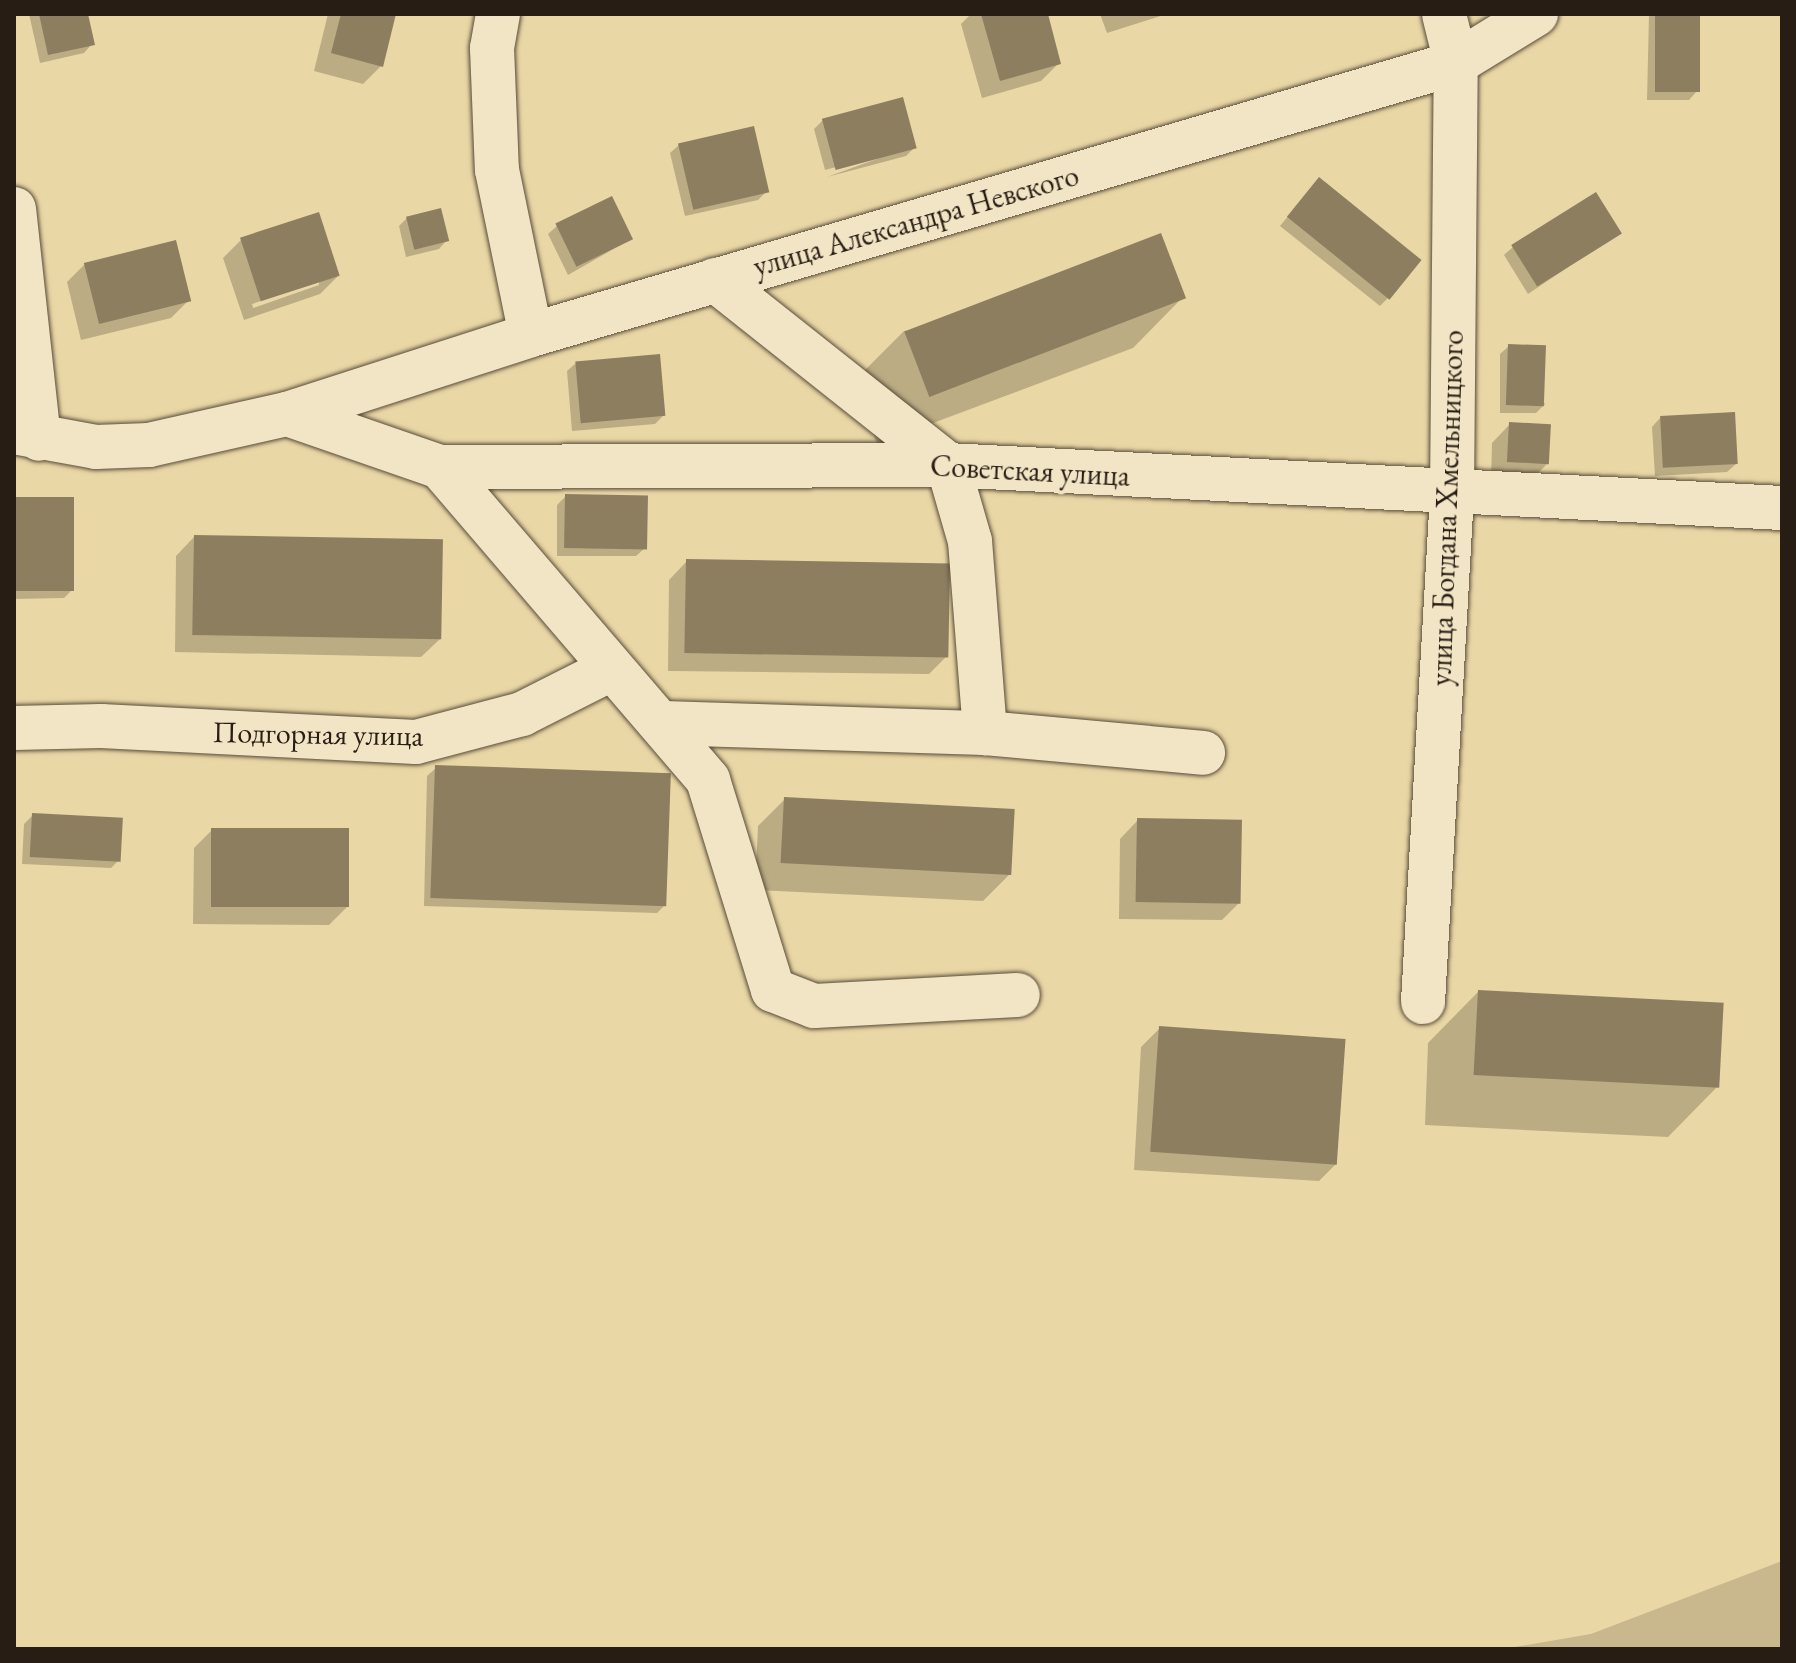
<!DOCTYPE html>
<html>
<head>
<meta charset="utf-8">
<style>
	body { margin:0 }
	#map { position:relative; width:1796px; height:1663px; overflow:hidden; background:#ead7a6; font-family:"EB Garamond",serif }
	div>[style] { position:absolute }
	.green>* { inset:0; background:#c9b78d }
	.shadow>* { inset:0; background:#0003 }
	.building>* { inset:0; background:#8d7e60; transform-origin:0 0 }
	.roads { filter:drop-shadow(0 0 2px #584c39) drop-shadow(0 0 2px #584c39) }
	.minor>* { height:44px; margin:-22px; padding:0 22px; transform-origin:22px; border-radius:22px; background:#f1e5c5 }
	span { translate:-50% -50%; white-space:nowrap; text-align:center; line-height:1.15; -webkit-text-stroke:8px #f1e5c5; paint-order:stroke }
	.street-label { font-size:30px; color:#281d15 }
	.frame { position:absolute; inset:0; border:16px solid #281d15; pointer-events:none }
</style>
</head>
<body>
<div id="map">
	<div class="green">
		<div style="clip-path:polygon(1782px 1561px,1782px 1649px,1503px 1649px,1591px 1634px)"></div>
	</div>
	<div class="shadow">
		<div style="clip-path:polygon(29px 14px,86px 14px,92px 44px,84px 53px,40px 63px)"></div>
		<div style="clip-path:polygon(328px 14px,394px 14px,381px 66px,363px 84px,314px 71px)"></div>
		<div style="clip-path:polygon(971px 14px,1046px 14px,1059px 63px,1041px 81px,982px 98px,961px 24px)"></div>
		<div style="clip-path:polygon(1100px 14px,1167px 14px,1107px 33px)"></div>
		<div style="clip-path:polygon(1649px 14px,1698px 14px,1697px 91px,1689px 100px,1647px 100px)"></div>
		<div style="clip-path:polygon(823px 120px,915px 147px,906px 156px,827px 177px,907px 148px,825px 170px,814px 129px)"></div>
		<div style="clip-path:polygon(679px 145px,767px 191px,758px 200px,685px 216px,670px 153px)"></div>
		<div style="clip-path:polygon(1319px 179px,1389px 297px,1380px 306px,1280px 226px)"></div>
		<div style="clip-path:polygon(407px 218px,447px 240px,439px 249px,406px 257px,399px 226px)"></div>
		<div style="clip-path:polygon(557px 226px,631px 239px,568px 275px,548px 234px)"></div>
		<div style="clip-path:polygon(1619px 233px,1528px 294px,1504px 255px,1513px 247px)"></div>
		<div style="clip-path:polygon(evenodd,241px 240px,338px 276px,320px 294px,244px 320px,223px 258px,241px 240px,319px 281px,319px 285px,253px 308px,252px 304px,319px 281px)"></div>
		<div style="clip-path:polygon(85px 264px,189px 300px,171px 318px,81px 340px,67px 282px)"></div>
		<div style="clip-path:polygon(1183px 297px,1133px 348px,877px 444px,854px 381px,904px 331px)"></div>
		<div style="clip-path:polygon(1509px 346px,1545px 404px,1536px 413px,1500px 413px,1500px 354px)"></div>
		<div style="clip-path:polygon(576px 363px,663px 416px,655px 424px,572px 431px,567px 371px)"></div>
		<div style="clip-path:polygon(1660px 418px,1736px 464px,1727px 472px,1655px 476px,1652px 427px)"></div>
		<div style="clip-path:polygon(1510px 424px,1548px 463px,1529px 482px,1491px 480px,1492px 443px)"></div>
		<div style="clip-path:polygon(566px 496px,645px 548px,636px 556px,557px 556px,557px 505px)"></div>
		<div style="clip-path:polygon(16px 499px,73px 589px,64px 598px,14px 599px)"></div>
		<div style="clip-path:polygon(194px 537px,440px 639px,421px 657px,175px 652px,176px 556px)"></div>
		<div style="clip-path:polygon(687px 561px,947px 656px,929px 674px,668px 671px,669px 580px)"></div>
		<div style="clip-path:polygon(436px 768px,666px 904px,657px 913px,424px 906px,427px 776px)"></div>
		<div style="clip-path:polygon(785px 799px,1010px 874px,983px 901px,755px 890px,758px 826px)"></div>
		<div style="clip-path:polygon(33px 815px,120px 859px,111px 868px,22px 864px,24px 824px)"></div>
		<div style="clip-path:polygon(1138px 820px,1240px 902px,1222px 920px,1119px 919px,1120px 839px)"></div>
		<div style="clip-path:polygon(212px 830px,347px 907px,329px 925px,193px 924px,194px 848px)"></div>
		<div style="clip-path:polygon(1478px 992px,1718px 1086px,1668px 1137px,1425px 1125px,1428px 1043px)"></div>
		<div style="clip-path:polygon(1160px 1028px,1337px 1163px,1319px 1181px,1134px 1170px,1141px 1047px)"></div>
	</div>
	<div class="building">
		<div style="clip-path:polygon(39px 14px,88px 14px,95px 45px,48px 55px)"></div>
		<div style="clip-path:polygon(341px 14px,396px 14px,383px 67px,331px 53px)"></div>
		<div style="clip-path:polygon(981px 14px,1048px 14px,1061px 64px,1000px 81px)"></div>
		<div style="left:1655px;top:14px;width:45px;height:78px"></div>
		<div style="left:903px;top:97px;width:53px;height:84px;rotate:75deg"></div>
		<div style="left:754px;top:126px;width:68px;height:78px;rotate:77deg"></div>
		<div style="left:1319px;top:177px;width:132px;height:51px;rotate:39deg"></div>
		<div style="left:1596px;top:192px;width:49px;height:100px;rotate:58deg"></div>
		<div style="left:612px;top:196px;width:48px;height:63px;rotate:64deg"></div>
		<div style="left:441px;top:208px;width:34px;height:36px;rotate:76deg"></div>
		<div style="left:319px;top:212px;width:67px;height:83px;rotate:72deg"></div>
		<div style="left:1161px;top:233px;width:70px;height:275px;rotate:69deg"></div>
		<div style="left:176px;top:240px;width:63px;height:95px;rotate:76deg"></div>
		<div style="left:1508px;top:344px;width:38px;height:61px;rotate:2deg"></div>
		<div style="left:660px;top:354px;width:62px;height:85px;rotate:85deg"></div>
		<div style="left:1735px;top:412px;width:52px;height:75px;rotate:87deg"></div>
		<div style="left:1509px;top:422px;width:42px;height:40px;rotate:3deg"></div>
		<div style="left:565px;top:494px;width:83px;height:54px;rotate:1deg"></div>
		<div style="left:15px;top:497px;width:59px;height:94px"></div>
		<div style="left:194px;top:535px;width:249px;height:100px;rotate:1deg"></div>
		<div style="left:686px;top:559px;width:264px;height:94px;rotate:1deg"></div>
		<div style="left:435px;top:765px;width:236px;height:133px;rotate:2deg"></div>
		<div style="left:784px;top:797px;width:231px;height:66px;rotate:3deg"></div>
		<div style="left:32px;top:813px;width:91px;height:44px;rotate:3deg"></div>
		<div style="left:1137px;top:818px;width:105px;height:84px;rotate:1deg"></div>
		<div style="left:211px;top:828px;width:138px;height:79px"></div>
		<div style="left:1478px;top:990px;width:246px;height:85px;rotate:3deg"></div>
		<div style="left:1159px;top:1026px;width:187px;height:126px;rotate:4deg"></div>
	</div>
	<div class="roads">
		<div class="minor">
			<div style="left:498px;top:14px;width:35px;rotate:100deg"></div>
			<div style="left:492px;top:48px;width:122px;rotate:87.7deg"></div>
			<div style="left:497px;top:170px;width:168px;rotate:78.4deg"></div>
			<div style="left:14px;top:209px;width:231px;rotate:83.8deg"></div>
			<div style="left:715px;top:280px;width:298px;rotate:38.4deg"></div>
			<div style="left:948px;top:465px;width:79px;rotate:73.9deg"></div>
			<div style="left:970px;top:541px;width:193px;rotate:85.5deg"></div>
			<div style="left:287px;top:414px;width:162px;rotate:19.1deg"></div>
			<div style="left:440px;top:467px;width:508px;rotate:-0.23deg"></div>
			<div style="left:948px;top:465px;width:835px;rotate:2.95deg"></div>
			<div style="left:14px;top:432px;width:83px;rotate:10.4deg"></div>
			<div style="left:96px;top:447px;width:53px;rotate:-2.2deg"></div>
			<div style="left:149px;top:445px;width:141px;rotate:-12.7deg"></div>
			<div style="left:287px;top:414px;width:256px;rotate:-17.9deg"></div>
			<div style="left:531px;top:335px;width:964px;rotate:-16.39deg"></div>
			<div style="left:1456px;top:63px;width:94px;rotate:-31.5deg"></div>
			<div style="left:440px;top:467px;width:412px;rotate:49.4deg"></div>
			<div style="left:708px;top:780px;width:220px;rotate:72.8deg"></div>
			<div style="left:773px;top:990px;width:44px;rotate:21.3deg"></div>
			<div style="left:814px;top:1006px;width:204px;rotate:-3.1deg"></div>
			<div style="left:663px;top:723px;width:322px;rotate:1.8deg"></div>
			<div style="left:985px;top:733px;width:219px;rotate:5.2deg"></div>
			<div style="left:14px;top:728px;width:87px;rotate:-1.3deg"></div>
			<div style="left:101px;top:726px;width:315px;rotate:2.9deg"></div>
			<div style="left:416px;top:742px;width:110px;rotate:-14.8deg"></div>
			<div style="left:522px;top:714px;width:97px;rotate:-26.8deg"></div>
			<div style="left:1423px;top:1002px;width:509px;rotate:-86.73deg"></div>
			<div style="left:1452px;top:494px;width:431px;rotate:-89.5deg"></div>
			<div style="left:1456px;top:63px;width:50px;rotate:-103.8deg"></div>
		</div>
	</div>
	<div class="street-label">
		<span style="left:916px;top:221px;rotate:-16deg">улица Александра Невского</span>
		<span style="left:1030px;top:471px;rotate:3deg">Советская улица</span>
		<span style="left:1447px;top:508px;rotate:-88deg">улица Богдана Хмельницкого</span>
		<span style="left:318px;top:734px;rotate:1deg">Подгорная улица</span>
	</div>
	<div class="frame"></div>
</div>
</body>
</html>
